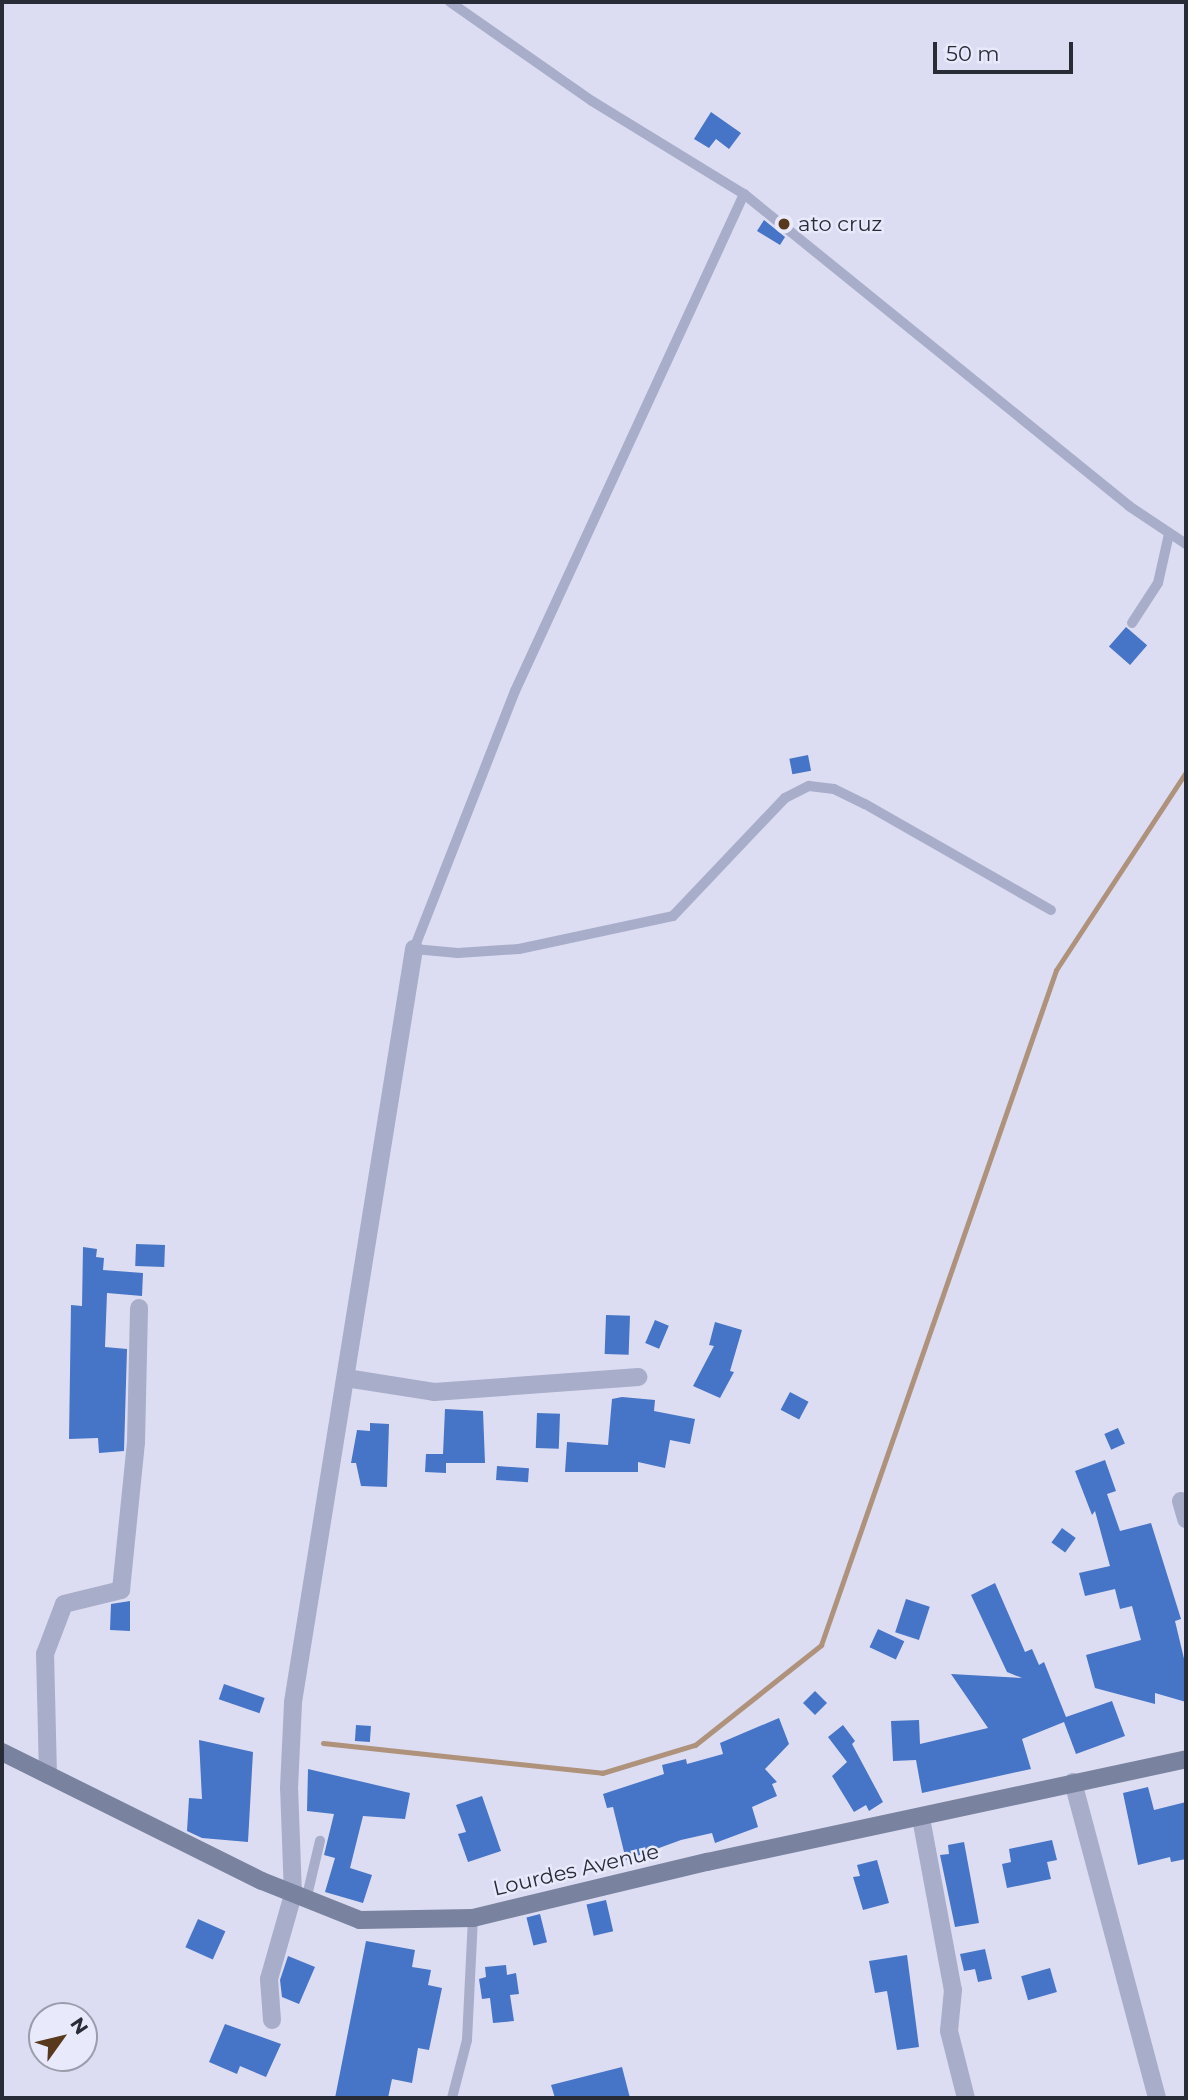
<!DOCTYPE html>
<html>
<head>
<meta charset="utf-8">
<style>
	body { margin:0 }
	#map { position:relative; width:1188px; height:2100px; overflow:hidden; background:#dcddf2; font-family:Montserrat,sans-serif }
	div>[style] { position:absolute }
	.stream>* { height:5px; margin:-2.5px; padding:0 2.5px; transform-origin:2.5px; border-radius:2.5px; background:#af927b }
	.building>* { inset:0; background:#4674c6; transform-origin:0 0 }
	.service>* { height:10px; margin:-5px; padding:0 5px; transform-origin:5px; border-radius:5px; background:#a8adca }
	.minor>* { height:18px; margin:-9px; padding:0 9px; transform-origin:9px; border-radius:9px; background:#a8adca }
	.secondary>* { height:18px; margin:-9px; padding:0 9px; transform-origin:9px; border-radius:9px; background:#79829e }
	.dots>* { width:19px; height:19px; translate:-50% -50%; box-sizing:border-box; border:4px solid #e8e9fa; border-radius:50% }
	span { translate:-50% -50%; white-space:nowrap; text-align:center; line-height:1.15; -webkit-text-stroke:5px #e8e9fa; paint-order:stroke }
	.poi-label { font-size:21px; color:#282c37 }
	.left { translate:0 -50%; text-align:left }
	.street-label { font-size:21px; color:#282c37 }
	.frame { position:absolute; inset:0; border:4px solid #282c37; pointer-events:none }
	.north { position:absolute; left:28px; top:2002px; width:70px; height:70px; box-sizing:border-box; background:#e8e9fa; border:2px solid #9b9dac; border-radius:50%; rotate:56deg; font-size:19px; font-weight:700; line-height:28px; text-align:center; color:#282c37 }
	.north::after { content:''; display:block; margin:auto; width:24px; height:32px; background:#58391e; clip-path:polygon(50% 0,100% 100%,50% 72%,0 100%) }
	.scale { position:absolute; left:933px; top:42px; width:140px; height:32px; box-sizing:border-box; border:4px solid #282c37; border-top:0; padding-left:9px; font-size:21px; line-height:24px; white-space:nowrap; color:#282c37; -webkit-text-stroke:5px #e8e9fa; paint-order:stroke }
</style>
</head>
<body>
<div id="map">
	<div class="stream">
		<div style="left:323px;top:1743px;width:281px;rotate:6.1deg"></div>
		<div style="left:602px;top:1773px;width:97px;rotate:-16.8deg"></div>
		<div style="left:695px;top:1745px;width:161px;rotate:-38.4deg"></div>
		<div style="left:821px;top:1645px;width:715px;rotate:-70.8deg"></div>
		<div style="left:1056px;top:970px;width:237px;rotate:-56.7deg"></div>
	</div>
	<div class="building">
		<div style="clip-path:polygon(711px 112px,741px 133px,729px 149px,716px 139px,709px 148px,694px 139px)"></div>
		<div style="clip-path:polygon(764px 220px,785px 237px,780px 245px,757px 231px)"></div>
		<div style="left:1126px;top:627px;width:28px;height:26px;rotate:41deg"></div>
		<div style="left:808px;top:755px;width:16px;height:19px;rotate:79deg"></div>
		<div style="left:136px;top:1244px;width:29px;height:22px;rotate:2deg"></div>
		<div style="clip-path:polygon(83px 1247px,97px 1249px,96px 1257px,104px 1258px,103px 1270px,143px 1273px,142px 1296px,107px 1293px,105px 1347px,127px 1349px,124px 1451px,99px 1453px,98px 1438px,69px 1439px,71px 1305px,82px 1306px)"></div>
		<div style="left:606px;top:1315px;width:24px;height:39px;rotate:2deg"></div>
		<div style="left:655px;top:1320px;width:15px;height:25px;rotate:23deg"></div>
		<div style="clip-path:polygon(715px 1322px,742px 1330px,730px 1371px,734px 1372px,720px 1398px,693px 1386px,714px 1346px,709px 1345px)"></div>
		<div style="left:790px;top:1392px;width:21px;height:20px;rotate:28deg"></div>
		<div style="clip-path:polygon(622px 1397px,655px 1400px,654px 1411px,695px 1419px,690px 1444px,670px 1440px,665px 1468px,638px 1462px,638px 1472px,565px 1472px,567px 1442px,608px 1445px,612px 1399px)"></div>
		<div style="clip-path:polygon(445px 1409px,483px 1411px,485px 1463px,446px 1463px,446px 1473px,425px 1472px,426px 1454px,443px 1454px)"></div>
		<div style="left:537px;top:1413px;width:23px;height:35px;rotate:2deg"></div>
		<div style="clip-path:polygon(370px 1423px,389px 1424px,387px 1487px,361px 1486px,356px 1463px,351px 1463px,357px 1430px,370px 1431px)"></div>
		<div style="left:1118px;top:1428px;width:17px;height:15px;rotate:66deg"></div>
		<div style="clip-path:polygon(1105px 1460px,1116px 1491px,1107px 1494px,1120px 1531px,1151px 1523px,1181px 1619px,1175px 1621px,1186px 1667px,1186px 1702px,1155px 1693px,1155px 1704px,1095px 1688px,1086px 1655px,1141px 1640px,1132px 1606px,1120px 1609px,1115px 1589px,1085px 1596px,1079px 1573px,1110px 1566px,1095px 1511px,1092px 1515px,1075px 1471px)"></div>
		<div style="left:497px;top:1466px;width:32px;height:14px;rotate:4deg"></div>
		<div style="left:1062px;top:1528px;width:17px;height:18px;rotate:36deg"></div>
		<div style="clip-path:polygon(995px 1583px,1025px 1652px,1032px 1649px,1039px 1665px,1044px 1662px,1066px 1717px,1112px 1701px,1125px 1736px,1076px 1754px,1064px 1722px,1022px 1739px,1031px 1769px,922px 1793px,916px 1760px,893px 1761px,891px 1721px,919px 1720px,920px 1744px,988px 1728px,951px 1674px,1022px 1678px,1007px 1672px,971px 1595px)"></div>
		<div style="left:906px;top:1599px;width:25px;height:35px;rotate:18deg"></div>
		<div style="clip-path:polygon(130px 1601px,130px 1631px,110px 1630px,111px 1604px)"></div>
		<div style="left:878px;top:1629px;width:29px;height:20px;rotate:25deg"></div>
		<div style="left:224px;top:1684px;width:43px;height:16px;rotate:19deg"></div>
		<div style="left:815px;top:1691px;width:17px;height:17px;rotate:45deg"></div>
		<div style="clip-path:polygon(779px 1718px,789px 1744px,765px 1769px,777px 1782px,772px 1784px,777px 1796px,752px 1807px,758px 1827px,715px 1843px,712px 1833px,681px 1840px,626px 1860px,613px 1807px,607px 1808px,603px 1794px,664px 1774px,662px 1765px,686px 1759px,687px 1764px,723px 1754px,720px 1743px)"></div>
		<div style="left:356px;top:1725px;width:15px;height:16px;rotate:4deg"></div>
		<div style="clip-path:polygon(843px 1725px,855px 1741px,852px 1744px,883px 1802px,869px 1811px,866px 1805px,854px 1812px,832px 1776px,847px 1762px,828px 1737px)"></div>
		<div style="clip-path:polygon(199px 1740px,253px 1752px,248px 1842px,202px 1838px,187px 1831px,189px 1798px,202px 1799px)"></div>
		<div style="clip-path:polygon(308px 1769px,410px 1793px,405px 1819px,363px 1816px,350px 1868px,372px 1875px,363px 1903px,325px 1892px,335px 1858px,324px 1855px,334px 1814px,307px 1811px)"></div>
		<div style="clip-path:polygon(1148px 1787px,1154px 1810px,1186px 1802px,1186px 1859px,1171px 1862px,1170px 1857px,1138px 1865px,1123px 1793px)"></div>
		<div style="clip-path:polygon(482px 1796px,501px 1851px,468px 1862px,458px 1834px,466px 1832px,456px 1805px)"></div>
		<div style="clip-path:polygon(1052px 1840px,1057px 1860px,1047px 1862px,1051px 1879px,1007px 1888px,1002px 1864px,1011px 1862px,1009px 1849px)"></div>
		<div style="clip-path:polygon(964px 1842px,979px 1923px,955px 1927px,940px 1855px,949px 1854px,948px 1845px)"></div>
		<div style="clip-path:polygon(877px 1860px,889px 1903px,863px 1910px,853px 1877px,860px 1876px,857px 1865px)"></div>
		<div style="left:606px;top:1900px;width:32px;height:20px;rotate:77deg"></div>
		<div style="left:540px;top:1914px;width:29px;height:14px;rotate:76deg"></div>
		<div style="left:198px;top:1919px;width:30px;height:31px;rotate:24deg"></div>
		<div style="clip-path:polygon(366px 1941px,415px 1950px,412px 1967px,431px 1970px,428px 1985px,442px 1988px,429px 2050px,418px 2048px,412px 2083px,392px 2079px,388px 2098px,335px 2098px)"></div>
		<div style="clip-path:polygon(985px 1949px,992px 1979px,978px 1982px,975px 1969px,964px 1971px,960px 1954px)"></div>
		<div style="clip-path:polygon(907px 1955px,919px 2047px,897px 2050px,887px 1991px,875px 1993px,869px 1961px)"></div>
		<div style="clip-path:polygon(288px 1956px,315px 1967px,299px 2004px,282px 1997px,280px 1980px)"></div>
		<div style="clip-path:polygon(506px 1965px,507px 1975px,516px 1973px,519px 1994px,510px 1995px,514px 2021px,493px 2023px,490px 1998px,482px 1999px,479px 1979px,486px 1977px,485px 1967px)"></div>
		<div style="left:1050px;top:1968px;width:25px;height:30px;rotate:74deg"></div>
		<div style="clip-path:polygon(225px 2024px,281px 2044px,266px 2077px,240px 2066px,237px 2074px,209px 2062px)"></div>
		<div style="clip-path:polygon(622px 2067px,630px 2098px,555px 2098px,551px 2085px)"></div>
	</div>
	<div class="service">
		<div style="left:450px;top:2px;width:173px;rotate:34.9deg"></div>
		<div style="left:592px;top:101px;width:178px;rotate:31.5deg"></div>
		<div style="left:744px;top:194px;width:496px;rotate:39deg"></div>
		<div style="left:1129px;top:506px;width:69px;rotate:33.7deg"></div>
		<div style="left:744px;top:194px;width:547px;rotate:114.74deg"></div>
		<div style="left:515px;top:691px;width:277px;rotate:111.4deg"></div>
		<div style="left:414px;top:949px;width:44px;rotate:5.2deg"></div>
		<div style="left:458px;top:953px;width:61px;rotate:-3.8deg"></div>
		<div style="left:519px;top:949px;width:157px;rotate:-12.1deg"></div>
		<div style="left:673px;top:916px;width:163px;rotate:-46.5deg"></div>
		<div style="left:785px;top:798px;width:27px;rotate:-27deg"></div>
		<div style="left:809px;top:786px;width:25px;rotate:7deg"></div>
		<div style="left:834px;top:789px;width:34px;rotate:26deg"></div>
		<div style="left:865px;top:804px;width:214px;rotate:29.7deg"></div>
		<div style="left:1132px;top:623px;width:48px;rotate:-57deg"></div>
		<div style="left:1158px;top:583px;width:50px;rotate:-77.3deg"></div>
		<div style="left:306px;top:1900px;width:61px;rotate:-76.7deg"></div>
		<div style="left:452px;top:2098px;width:60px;rotate:-75.5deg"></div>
		<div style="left:467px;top:2040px;width:122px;rotate:-87.2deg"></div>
	</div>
	<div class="minor">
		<div style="left:346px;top:1378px;width:89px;rotate:9deg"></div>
		<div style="left:434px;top:1392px;width:205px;rotate:-4.2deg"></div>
		<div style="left:1181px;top:1501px;width:19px;rotate:74deg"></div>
		<div style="left:48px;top:1775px;width:121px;rotate:-91.4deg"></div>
		<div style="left:45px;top:1654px;width:53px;rotate:-69.2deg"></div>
		<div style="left:64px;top:1604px;width:59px;rotate:-13.8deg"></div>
		<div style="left:121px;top:1590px;width:149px;rotate:-84.2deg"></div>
		<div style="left:136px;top:1442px;width:134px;rotate:-88.7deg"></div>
		<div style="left:1073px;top:1782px;width:327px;rotate:75.1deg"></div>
		<div style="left:921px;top:1818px;width:175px;rotate:79.5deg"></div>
		<div style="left:953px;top:1990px;width:41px;rotate:95.6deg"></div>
		<div style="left:949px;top:2031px;width:69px;rotate:75.8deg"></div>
		<div style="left:272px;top:2020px;width:41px;rotate:-94.2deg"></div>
		<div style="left:269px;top:1979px;width:87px;rotate:-74.1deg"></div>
		<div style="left:293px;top:1895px;width:107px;rotate:-92.1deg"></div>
		<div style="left:289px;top:1788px;width:86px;rotate:-87.3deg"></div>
		<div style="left:293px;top:1702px;width:763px;rotate:-80.87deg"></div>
	</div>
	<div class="secondary">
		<div style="left:2px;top:1752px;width:290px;rotate:26.4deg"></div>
		<div style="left:262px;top:1881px;width:105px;rotate:21.7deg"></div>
		<div style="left:360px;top:1920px;width:113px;rotate:-1deg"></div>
		<div style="left:473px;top:1918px;width:241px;rotate:-13.5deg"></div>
		<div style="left:707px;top:1862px;width:490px;rotate:-12.1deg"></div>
	</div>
	<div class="dots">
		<div style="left:784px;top:224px;background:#58391e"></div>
	</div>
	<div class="poi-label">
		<span class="left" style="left:798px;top:224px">ato cruz</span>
	</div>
	<div class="street-label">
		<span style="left:576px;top:1870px;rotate:-13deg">Lourdes Avenue</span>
	</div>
	<div class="frame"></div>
	<div class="north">N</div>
	<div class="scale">50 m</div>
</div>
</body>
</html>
